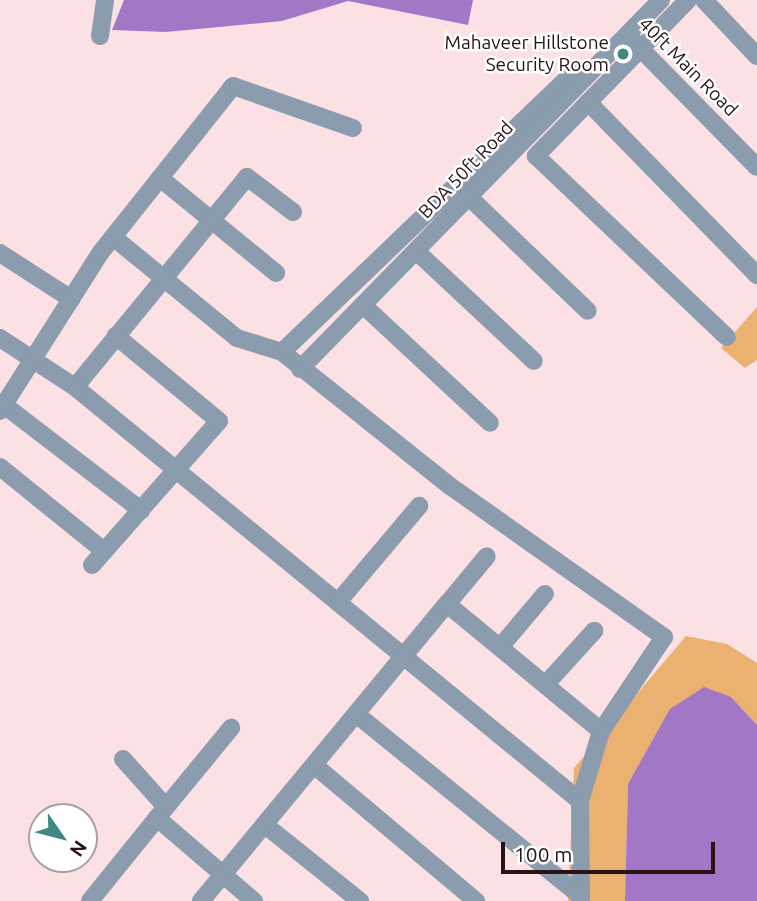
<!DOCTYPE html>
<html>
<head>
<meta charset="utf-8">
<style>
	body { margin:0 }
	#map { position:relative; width:757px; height:901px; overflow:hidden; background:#fbe1e4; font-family:Ubuntu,sans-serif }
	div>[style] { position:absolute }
	.green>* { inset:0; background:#ebb171 }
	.water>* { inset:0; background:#a278c6 }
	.minor>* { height:18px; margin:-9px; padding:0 9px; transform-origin:9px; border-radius:9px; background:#8a9cad }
	.dots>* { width:19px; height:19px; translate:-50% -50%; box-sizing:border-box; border:4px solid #fff; border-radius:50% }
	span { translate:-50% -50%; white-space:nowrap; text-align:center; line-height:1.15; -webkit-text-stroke:5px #fff; paint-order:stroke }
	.poi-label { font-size:19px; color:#281216 }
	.right { translate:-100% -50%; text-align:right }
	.street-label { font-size:19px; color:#281216 }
	.north { position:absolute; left:28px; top:803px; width:70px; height:70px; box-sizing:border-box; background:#fff; border:2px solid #a9a0a2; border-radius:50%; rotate:125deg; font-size:19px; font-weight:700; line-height:28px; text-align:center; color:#281216 }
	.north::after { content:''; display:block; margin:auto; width:24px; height:32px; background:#418882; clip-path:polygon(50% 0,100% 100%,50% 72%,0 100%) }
	.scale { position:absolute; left:501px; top:842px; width:214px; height:32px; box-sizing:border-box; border:4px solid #281216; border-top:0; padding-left:9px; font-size:21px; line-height:24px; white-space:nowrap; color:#281216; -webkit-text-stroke:5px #fff; paint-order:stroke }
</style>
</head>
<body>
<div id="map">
	<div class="green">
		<div style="clip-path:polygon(757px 307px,757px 360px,745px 368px,721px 348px)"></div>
		<div style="clip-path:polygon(686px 636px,727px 644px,757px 663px,757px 725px,731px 697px,628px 784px,625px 901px,568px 901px,574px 768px)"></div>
	</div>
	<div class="water">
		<div style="clip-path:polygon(124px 0,473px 0,468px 25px,348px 1px,282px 21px,166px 32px,112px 30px)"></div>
		<div style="clip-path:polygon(704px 687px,731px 697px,757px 725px,757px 901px,625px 901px,628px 784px,670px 709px)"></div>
	</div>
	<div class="minor">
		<div style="left:688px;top:0;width:218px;rotate:134.3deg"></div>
		<div style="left:536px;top:156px;width:263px;rotate:43.5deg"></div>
		<div style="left:704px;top:0;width:77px;rotate:46.6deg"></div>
		<div style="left:100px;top:36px;width:36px;rotate:-82deg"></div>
		<div style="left:634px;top:42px;width:175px;rotate:45.5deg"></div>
		<div style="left:588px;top:102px;width:242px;rotate:45.7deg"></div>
		<div style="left:160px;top:178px;width:150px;rotate:39.3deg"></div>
		<div style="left:470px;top:198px;width:163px;rotate:43.8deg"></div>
		<div style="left:293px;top:212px;width:58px;rotate:-142.7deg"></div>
		<div style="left:247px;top:177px;width:271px;rotate:129.3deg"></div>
		<div style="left:75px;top:387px;width:653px;rotate:39.34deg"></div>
		<div style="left:113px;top:237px;width:160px;rotate:39.2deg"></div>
		<div style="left:237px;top:338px;width:47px;rotate:17.3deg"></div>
		<div style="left:282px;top:352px;width:215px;rotate:38.6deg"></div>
		<div style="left:450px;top:486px;width:262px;rotate:35.2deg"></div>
		<div style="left:664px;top:637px;width:113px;rotate:123.8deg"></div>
		<div style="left:601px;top:731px;width:73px;rotate:106.7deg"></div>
		<div style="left:580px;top:801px;width:100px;rotate:89.4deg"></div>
		<div style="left:416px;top:251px;width:161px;rotate:43deg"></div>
		<div style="left:0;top:253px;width:85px;rotate:32.9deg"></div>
		<div style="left:363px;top:305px;width:173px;rotate:42.9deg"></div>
		<div style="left:0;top:338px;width:90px;rotate:33.2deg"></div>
		<div style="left:282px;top:352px;width:406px;rotate:-43.8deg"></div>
		<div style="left:300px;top:369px;width:516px;rotate:-45.63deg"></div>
		<div style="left:4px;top:405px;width:173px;rotate:37.5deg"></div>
		<div style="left:0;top:411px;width:188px;rotate:-57.6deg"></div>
		<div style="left:101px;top:252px;width:212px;rotate:-51.5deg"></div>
		<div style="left:233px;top:86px;width:127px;rotate:19.3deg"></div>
		<div style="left:0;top:467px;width:134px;rotate:38.9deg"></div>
		<div style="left:92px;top:565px;width:192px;rotate:-48.6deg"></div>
		<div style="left:219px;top:421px;width:134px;rotate:-140.5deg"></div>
		<div style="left:338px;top:602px;width:126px;rotate:-49.8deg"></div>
		<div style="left:447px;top:604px;width:62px;rotate:-50.2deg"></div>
		<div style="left:501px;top:646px;width:68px;rotate:-49.8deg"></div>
		<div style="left:546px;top:684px;width:72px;rotate:-47.8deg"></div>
		<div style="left:356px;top:714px;width:289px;rotate:39deg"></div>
		<div style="left:123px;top:759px;width:64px;rotate:48.1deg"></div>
		<div style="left:314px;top:765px;width:212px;rotate:40deg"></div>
		<div style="left:157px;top:818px;width:117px;rotate:-50.6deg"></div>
		<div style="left:265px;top:825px;width:122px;rotate:38.7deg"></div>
		<div style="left:90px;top:901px;width:107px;rotate:-51.1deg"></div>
		<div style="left:157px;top:818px;width:128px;rotate:40.6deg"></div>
		<div style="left:201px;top:901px;width:386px;rotate:-50.4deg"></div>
		<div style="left:447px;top:604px;width:200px;rotate:39.5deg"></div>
	</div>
	<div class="dots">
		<div style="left:623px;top:54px;background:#418882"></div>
	</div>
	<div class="poi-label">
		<span class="right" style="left:609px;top:54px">Mahaveer Hillstone<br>Security Room</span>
	</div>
	<div class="street-label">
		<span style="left:688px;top:67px;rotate:45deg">40ft Main Road</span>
		<span style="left:466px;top:170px;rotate:-46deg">BDA 50ft Road</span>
	</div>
	<div class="north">N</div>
	<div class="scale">100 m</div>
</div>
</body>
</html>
